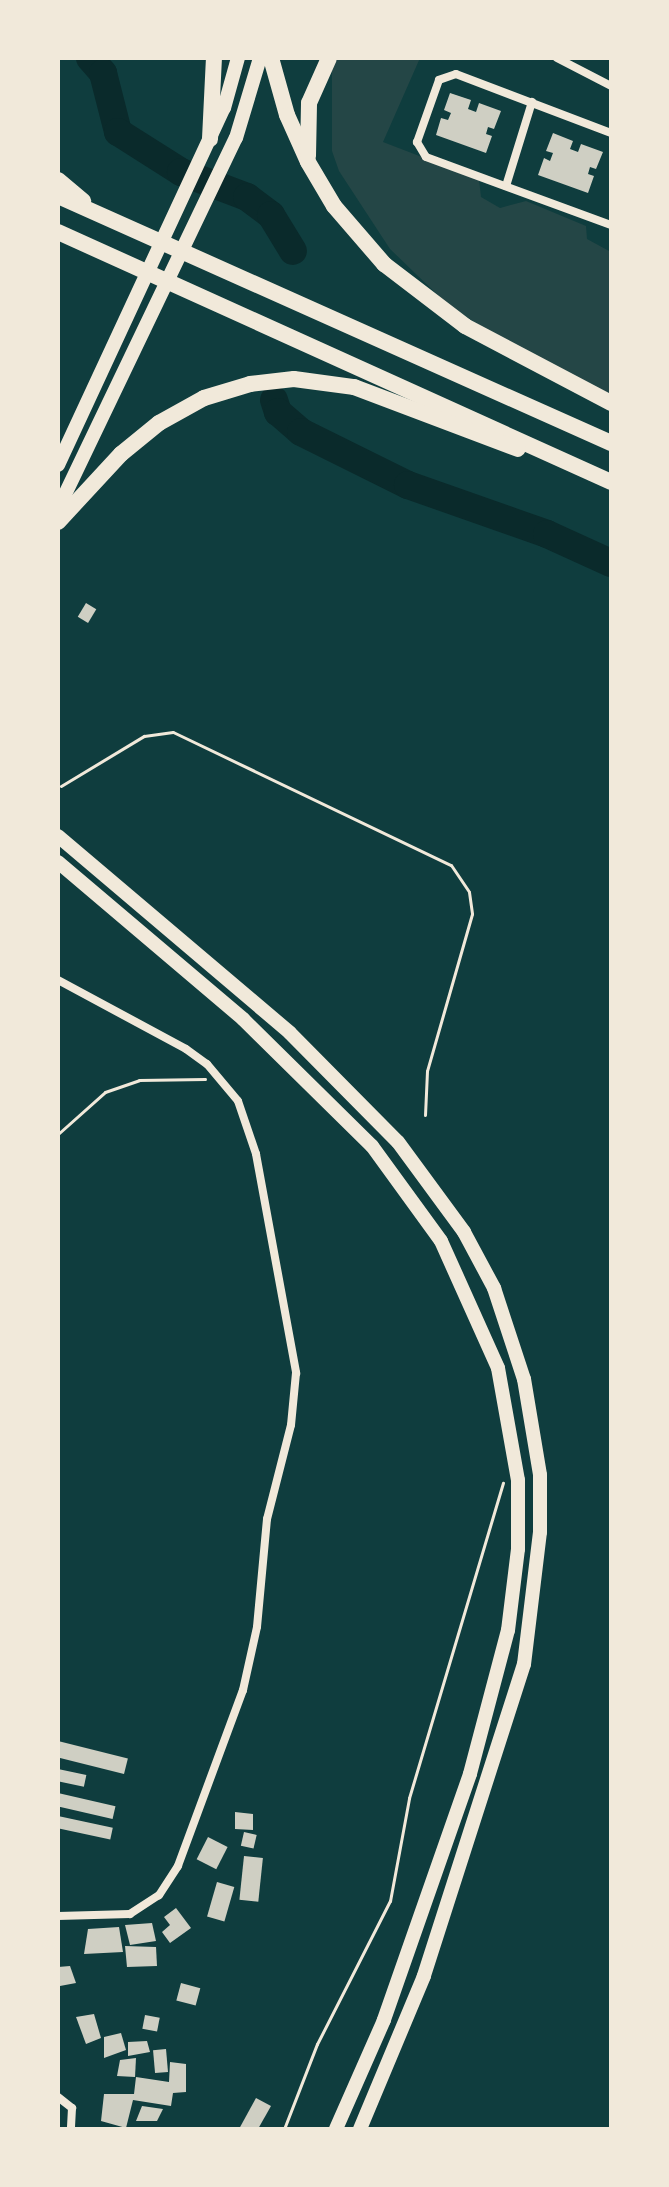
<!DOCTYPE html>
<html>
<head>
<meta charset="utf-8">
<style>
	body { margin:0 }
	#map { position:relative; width:669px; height:2187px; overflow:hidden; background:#0f3d3e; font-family:Bitter,serif }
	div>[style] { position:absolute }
	.green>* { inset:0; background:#244646 }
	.river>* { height:28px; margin:-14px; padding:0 14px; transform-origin:14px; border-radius:14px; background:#0a2a2b }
	.building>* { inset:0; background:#cfcfc3; transform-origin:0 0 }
	.path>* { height:3px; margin:-1.5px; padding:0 1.5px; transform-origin:1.5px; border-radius:1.5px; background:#f1e9da }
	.minor>* { height:8px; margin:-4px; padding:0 4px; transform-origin:4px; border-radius:4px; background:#f1e9da }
	.trunk>* { height:14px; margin:-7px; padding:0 7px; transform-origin:7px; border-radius:7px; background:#f1e9da }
	.motorway>* { height:16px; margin:-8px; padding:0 8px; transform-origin:8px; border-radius:8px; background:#f1e9da }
	span { translate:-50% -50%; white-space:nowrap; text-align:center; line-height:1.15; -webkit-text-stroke:6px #f1e9da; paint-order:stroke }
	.frame { position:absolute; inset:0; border:60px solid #f1e9da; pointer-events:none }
</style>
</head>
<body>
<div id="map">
	<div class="green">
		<div style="clip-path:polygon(338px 58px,420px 58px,383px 142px,479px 179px,481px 197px,500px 208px,526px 201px,586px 226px,587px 239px,611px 252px,611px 396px,479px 325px,446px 303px,390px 249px,339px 171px,332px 151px,332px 62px)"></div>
	</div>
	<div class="river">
		<div style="left:90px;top:58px;width:20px;rotate:49deg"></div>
		<div style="left:103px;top:73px;width:61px;rotate:75.7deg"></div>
		<div style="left:118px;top:132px;width:75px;rotate:32.4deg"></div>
		<div style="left:181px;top:172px;width:71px;rotate:20.7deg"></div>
		<div style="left:247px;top:197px;width:30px;rotate:37deg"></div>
		<div style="left:271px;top:215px;width:42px;rotate:58.6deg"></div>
		<div style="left:274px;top:400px;width:13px;rotate:72deg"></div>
		<div style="left:278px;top:412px;width:30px;rotate:41deg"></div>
		<div style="left:301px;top:432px;width:119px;rotate:26.4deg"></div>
		<div style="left:408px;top:485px;width:147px;rotate:19.4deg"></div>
		<div style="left:547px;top:534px;width:70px;rotate:24.4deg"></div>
	</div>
	<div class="building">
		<div style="clip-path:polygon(450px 93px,471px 100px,468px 109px,476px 112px,479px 103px,501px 111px,494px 129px,488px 127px,486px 134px,492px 136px,486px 153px,436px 135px,441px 118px,448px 120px,451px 113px,444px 110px)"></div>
		<div style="clip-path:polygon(553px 133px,573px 141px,570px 149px,578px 152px,581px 144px,603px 152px,596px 169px,590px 167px,588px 174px,594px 176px,588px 193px,538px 175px,544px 158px,550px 161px,553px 153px,546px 151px)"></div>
		<div style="left:86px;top:603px;width:12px;height:16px;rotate:31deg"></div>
		<div style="left:58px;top:1741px;width:72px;height:16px;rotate:14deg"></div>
		<div style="left:58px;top:1769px;width:29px;height:12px;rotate:12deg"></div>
		<div style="left:58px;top:1793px;width:59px;height:13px;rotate:13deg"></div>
		<div style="clip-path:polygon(235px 1812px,253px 1814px,253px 1830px,235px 1829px)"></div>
		<div style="left:58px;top:1816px;width:56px;height:12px;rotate:12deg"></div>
		<div style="left:244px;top:1832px;width:13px;height:14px;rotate:13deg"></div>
		<div style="left:208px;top:1837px;width:22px;height:25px;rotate:27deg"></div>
		<div style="left:244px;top:1856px;width:19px;height:44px;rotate:6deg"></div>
		<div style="left:217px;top:1882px;width:18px;height:36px;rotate:16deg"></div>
		<div style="clip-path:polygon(176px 1908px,191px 1928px,170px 1943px,162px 1932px,170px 1925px,164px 1917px)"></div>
		<div style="clip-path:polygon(152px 1923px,156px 1941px,130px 1945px,125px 1925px)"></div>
		<div style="clip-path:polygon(119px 1927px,123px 1952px,84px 1954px,88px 1929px)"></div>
		<div style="clip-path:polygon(125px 1946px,156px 1947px,157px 1966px,127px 1967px)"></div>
		<div style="clip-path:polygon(70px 1966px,76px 1983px,60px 1986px,58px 1967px)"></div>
		<div style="left:181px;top:1983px;width:20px;height:18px;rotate:15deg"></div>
		<div style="clip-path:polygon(94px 2014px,101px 2038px,86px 2044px,76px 2017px)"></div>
		<div style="left:145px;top:2015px;width:15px;height:14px;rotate:11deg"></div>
		<div style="clip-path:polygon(121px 2033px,126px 2050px,104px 2058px,104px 2037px)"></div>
		<div style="clip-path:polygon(147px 2041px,150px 2052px,128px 2056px,128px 2042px)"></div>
		<div style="left:166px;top:2049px;width:23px;height:13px;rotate:85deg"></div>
		<div style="clip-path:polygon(136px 2058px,135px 2077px,117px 2076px,120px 2060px)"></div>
		<div style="clip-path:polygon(170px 2062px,186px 2064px,186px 2092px,173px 2093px,171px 2106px,133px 2100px,126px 2128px,101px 2121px,104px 2094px,134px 2094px,136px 2077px,169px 2082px)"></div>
		<div style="clip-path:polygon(256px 2098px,271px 2106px,258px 2129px,239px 2129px)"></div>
		<div style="clip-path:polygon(142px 2106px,163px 2109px,157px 2121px,136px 2121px)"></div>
	</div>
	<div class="path">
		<div style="left:61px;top:786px;width:97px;rotate:-31.1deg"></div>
		<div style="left:144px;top:736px;width:29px;rotate:-8deg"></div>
		<div style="left:173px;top:732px;width:308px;rotate:25.6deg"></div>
		<div style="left:451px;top:865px;width:32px;rotate:56deg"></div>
		<div style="left:469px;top:892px;width:22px;rotate:82deg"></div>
		<div style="left:472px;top:914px;width:163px;rotate:106deg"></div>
		<div style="left:427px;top:1071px;width:44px;rotate:92.6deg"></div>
		<div style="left:58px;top:1134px;width:63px;rotate:-41.8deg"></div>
		<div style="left:105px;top:1092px;width:36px;rotate:-19deg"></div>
		<div style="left:139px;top:1080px;width:66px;rotate:-0.9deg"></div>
		<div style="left:284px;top:2129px;width:91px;rotate:-68.8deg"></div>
		<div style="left:317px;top:2044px;width:161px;rotate:-63deg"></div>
		<div style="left:390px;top:1901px;width:105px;rotate:-79.5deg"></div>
		<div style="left:409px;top:1798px;width:329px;rotate:-73.4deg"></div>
	</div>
	<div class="minor">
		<div style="left:557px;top:58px;width:61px;rotate:27.4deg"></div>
		<div style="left:611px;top:133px;width:166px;rotate:-159.2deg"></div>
		<div style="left:456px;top:74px;width:18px;rotate:161deg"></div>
		<div style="left:439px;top:80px;width:66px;rotate:109.5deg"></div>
		<div style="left:417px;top:142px;width:17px;rotate:59deg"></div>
		<div style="left:426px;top:157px;width:197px;rotate:20.2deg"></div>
		<div style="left:506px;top:186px;width:88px;rotate:-72.8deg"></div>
		<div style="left:58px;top:980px;width:145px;rotate:28.3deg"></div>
		<div style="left:186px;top:1049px;width:26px;rotate:36deg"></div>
		<div style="left:207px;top:1064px;width:48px;rotate:50deg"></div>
		<div style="left:238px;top:1101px;width:56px;rotate:71.2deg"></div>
		<div style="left:256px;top:1154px;width:223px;rotate:79.6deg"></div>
		<div style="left:296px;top:1373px;width:52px;rotate:95.5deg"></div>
		<div style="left:291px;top:1425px;width:97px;rotate:104.3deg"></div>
		<div style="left:267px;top:1519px;width:108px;rotate:95.3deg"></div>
		<div style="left:257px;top:1627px;width:65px;rotate:102.5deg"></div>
		<div style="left:243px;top:1690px;width:188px;rotate:110.3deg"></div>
		<div style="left:178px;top:1866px;width:35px;rotate:123deg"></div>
		<div style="left:159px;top:1895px;width:35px;rotate:147deg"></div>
		<div style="left:130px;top:1914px;width:72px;rotate:178.4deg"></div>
		<div style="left:58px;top:2097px;width:18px;rotate:38deg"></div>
		<div style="left:72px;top:2108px;width:21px;rotate:93deg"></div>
	</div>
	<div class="trunk">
		<div style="left:58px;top:465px;width:394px;rotate:-65.1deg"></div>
		<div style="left:224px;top:108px;width:52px;rotate:-74.4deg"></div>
		<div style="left:58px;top:509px;width:411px;rotate:-64.4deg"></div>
		<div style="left:236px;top:138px;width:84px;rotate:-73.3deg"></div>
		<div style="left:58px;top:836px;width:304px;rotate:40.3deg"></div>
		<div style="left:290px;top:1033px;width:153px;rotate:45.3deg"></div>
		<div style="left:398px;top:1142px;width:112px;rotate:53.7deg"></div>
		<div style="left:464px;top:1232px;width:64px;rotate:61.8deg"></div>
		<div style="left:494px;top:1288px;width:96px;rotate:71.8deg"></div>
		<div style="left:524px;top:1379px;width:97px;rotate:80.5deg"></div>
		<div style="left:540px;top:1475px;width:57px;rotate:90deg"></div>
		<div style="left:540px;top:1532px;width:133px;rotate:96.9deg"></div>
		<div style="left:524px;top:1664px;width:328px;rotate:107.8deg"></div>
		<div style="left:424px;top:1976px;width:166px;rotate:112.7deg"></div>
		<div style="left:58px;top:862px;width:243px;rotate:40.3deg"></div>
		<div style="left:243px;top:1019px;width:181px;rotate:44.6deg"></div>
		<div style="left:372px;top:1146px;width:117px;rotate:54deg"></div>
		<div style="left:441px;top:1241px;width:139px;rotate:65.8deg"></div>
		<div style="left:498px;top:1368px;width:114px;rotate:79.9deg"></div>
		<div style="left:518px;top:1480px;width:69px;rotate:90deg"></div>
		<div style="left:518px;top:1549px;width:82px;rotate:97deg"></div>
		<div style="left:508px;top:1630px;width:149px;rotate:104.8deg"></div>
		<div style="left:470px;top:1774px;width:261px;rotate:109.3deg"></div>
		<div style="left:384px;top:2020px;width:119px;rotate:113.8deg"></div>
	</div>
	<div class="motorway">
		<div style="left:271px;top:58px;width:59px;rotate:74.3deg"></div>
		<div style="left:287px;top:115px;width:51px;rotate:65.9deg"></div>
		<div style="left:308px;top:162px;width:51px;rotate:59.4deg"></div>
		<div style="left:334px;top:206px;width:77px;rotate:49.2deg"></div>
		<div style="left:384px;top:264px;width:102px;rotate:37.4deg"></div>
		<div style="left:465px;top:326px;width:165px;rotate:27.8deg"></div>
		<div style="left:210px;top:139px;width:81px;rotate:-87.2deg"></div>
		<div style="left:308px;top:156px;width:53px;rotate:-88.9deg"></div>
		<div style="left:309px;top:103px;width:49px;rotate:-66deg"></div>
		<div style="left:58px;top:180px;width:33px;rotate:40deg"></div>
		<div style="left:58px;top:196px;width:606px;rotate:24.07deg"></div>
		<div style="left:58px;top:232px;width:607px;rotate:24.33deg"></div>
		<div style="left:58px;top:522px;width:93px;rotate:-47.2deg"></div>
		<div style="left:121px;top:454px;width:49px;rotate:-39.2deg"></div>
		<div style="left:159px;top:423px;width:51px;rotate:-29.1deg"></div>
		<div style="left:204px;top:398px;width:48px;rotate:-16.9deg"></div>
		<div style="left:250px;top:384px;width:44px;rotate:-6.5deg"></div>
		<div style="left:294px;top:379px;width:61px;rotate:7.6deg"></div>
		<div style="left:354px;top:387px;width:175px;rotate:20.7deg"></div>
	</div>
	<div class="frame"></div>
</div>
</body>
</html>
